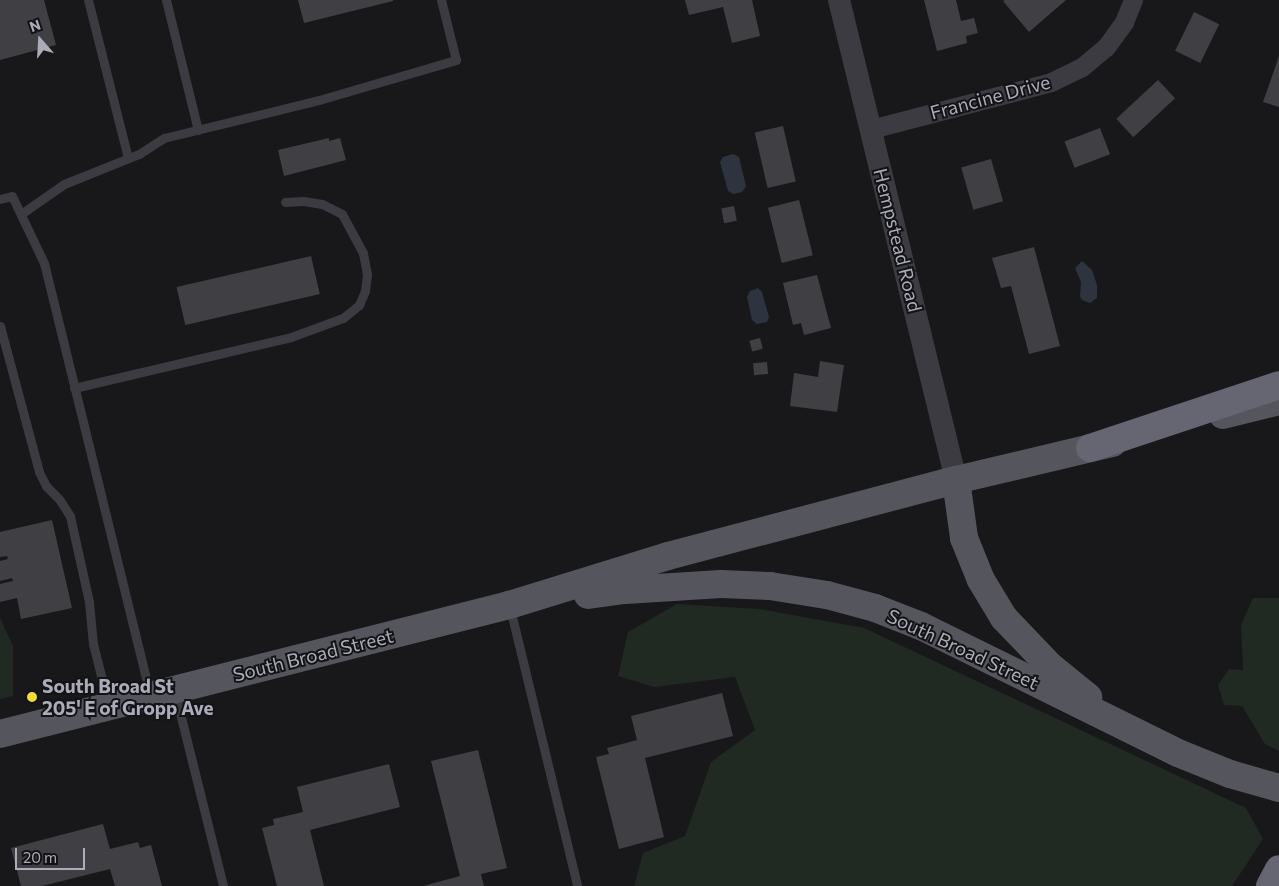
<!DOCTYPE html>
<html>
<head>
<meta charset="utf-8">
<style>
	body { margin:0 }
	#map { position:relative; width:1279px; height:886px; overflow:hidden; background:#18181a; font-family:Commissioner,sans-serif }
	div>[style] { position:absolute }
	.green>* { inset:0; background:#202922 }
	.water>* { inset:0; background:#2d343f }
	.building>* { inset:0; background:#404044; transform-origin:0 0 }
	.service>* { height:9px; margin:-4.5px; padding:0 4.5px; transform-origin:4.5px; border-radius:4.5px; background:#3b3b41 }
	.minor>* { height:19px; margin:-9.5px; padding:0 9.5px; transform-origin:9.5px; border-radius:9.5px; background:#3b3b41 }
	.tertiary>* { height:22px; margin:-11px; padding:0 11px; transform-origin:11px; border-radius:11px; background:#3b3b41 }
	.primary>* { height:28px; margin:-14px; padding:0 14px; transform-origin:14px; border-radius:14px; background:#55555e }
	.motorway>* { height:28px; margin:-14px; padding:0 14px; transform-origin:14px; border-radius:14px; background:#656671 }
	.dots>* { width:14px; height:14px; translate:-50% -50%; box-sizing:border-box; border:2px solid #131315; border-radius:50% }
	span { translate:-50% -50%; white-space:nowrap; text-align:center; line-height:1.15; -webkit-text-stroke:4px #131315; paint-order:stroke }
	.street-label { font-size:19px; color:#aaacba }
	.poi-label { font-size:19px; color:#aaacba; font-weight:700 }
	.left { translate:0 -50%; text-align:left }
	.north { position:absolute; left:15px; top:15px; width:50px; height:50px; -webkit-text-stroke:4px #131315; paint-order:stroke; rotate:341deg; font-size:14px; font-weight:700; line-height:20px; text-align:center; color:#aaacba }
	.north::after { content:''; display:block; margin:auto; width:18px; height:22px; background:#aaacba; clip-path:polygon(50% 0,100% 100%,50% 72%,0 100%) }
	.scale { position:absolute; left:15px; top:848px; width:70px; height:22px; box-sizing:border-box; border:2px solid #aaacba; border-top:0; padding-left:6px; font-size:15px; line-height:18px; white-space:nowrap; color:#aaacba; -webkit-text-stroke:4px #131315; paint-order:stroke }
</style>
</head>
<body>
<div id="map">
	<div class="green">
		<div style="clip-path:polygon(1253px 598px,1279px 598px,1279px 751px,1265px 744px,1242px 706px,1224px 705px,1218px 685px,1229px 669px,1243px 670px,1241px 625px)"></div>
		<div style="clip-path:polygon(677px 604px,759px 609px,864px 628px,1246px 808px,1263px 839px,1232px 886px,634px 886px,643px 853px,685px 836px,711px 762px,755px 730px,735px 677px,654px 687px,618px 676px,628px 632px)"></div>
		<div style="clip-path:polygon(0 618px,13px 646px,13px 696px,0 699px)"></div>
	</div>
	<div class="water">
		<div style="clip-path:polygon(733px 154px,739px 157px,746px 186px,742px 192px,733px 194px,728px 191px,720px 162px,723px 157px)"></div>
		<div style="clip-path:polygon(1082px 261px,1092px 270px,1097px 285px,1097px 298px,1090px 303px,1082px 300px,1080px 297px,1081px 282px,1075px 268px)"></div>
		<div style="clip-path:polygon(758px 288px,762px 292px,769px 317px,767px 322px,757px 324px,752px 320px,747px 297px,750px 291px)"></div>
	</div>
	<div class="building">
		<div style="clip-path:polygon(0 0,44px 0,56px 45px,0 60px)"></div>
		<div style="clip-path:polygon(298px 0,393px 0,393px 1px,304px 23px)"></div>
		<div style="clip-path:polygon(685px 0,752px 0,760px 36px,732px 43px,723px 7px,689px 15px)"></div>
		<div style="clip-path:polygon(924px 0,956px 0,961px 21px,974px 18px,978px 33px,966px 36px,967px 43px,937px 51px)"></div>
		<div style="clip-path:polygon(1005px 0,1066px 0,1029px 32px,1003px 1px)"></div>
		<div style="left:1194px;top:12px;width:28px;height:43px;rotate:26deg"></div>
		<div style="clip-path:polygon(1279px 56px,1279px 107px,1263px 102px)"></div>
		<div style="left:1158px;top:80px;width:25px;height:57px;rotate:47deg"></div>
		<div style="left:783px;top:126px;width:57px;height:29px;rotate:77deg"></div>
		<div style="left:1100px;top:128px;width:28px;height:38px;rotate:69deg"></div>
		<div style="clip-path:polygon(329px 138px,329px 141px,340px 138px,346px 160px,284px 176px,278px 150px)"></div>
		<div style="left:991px;top:159px;width:44px;height:31px;rotate:74deg"></div>
		<div style="left:799px;top:200px;width:57px;height:32px;rotate:76deg"></div>
		<div style="left:734px;top:206px;width:15px;height:13px;rotate:79deg"></div>
		<div style="clip-path:polygon(1034px 247px,1060px 346px,1029px 354px,1011px 286px,1001px 288px,992px 258px)"></div>
		<div style="left:311px;top:256px;width:39px;height:138px;rotate:77deg"></div>
		<div style="clip-path:polygon(817px 275px,831px 328px,804px 335px,801px 323px,793px 325px,783px 283px)"></div>
		<div style="left:760px;top:338px;width:11px;height:11px;rotate:75deg"></div>
		<div style="clip-path:polygon(820px 361px,844px 365px,837px 412px,790px 406px,794px 373px,818px 377px)"></div>
		<div style="left:767px;top:362px;width:12px;height:14px;rotate:85deg"></div>
		<div style="clip-path:polygon(52px 520px,72px 608px,21px 619px,17px 598px,0 602px,0 584px,13px 581px,12px 578px,0 581px,0 561px,8px 559px,7px 556px,0 557px,0 532px)"></div>
		<div style="clip-path:polygon(722px 693px,733px 736px,645px 758px,664px 837px,619px 849px,596px 757px,609px 754px,607px 748px,637px 740px,631px 716px)"></div>
		<div style="clip-path:polygon(478px 750px,507px 868px,481px 874px,484px 886px,423px 886px,460px 876px,431px 761px)"></div>
		<div style="clip-path:polygon(389px 764px,400px 807px,310px 830px,324px 886px,277px 886px,262px 828px,274px 825px,273px 819px,303px 812px,297px 787px)"></div>
		<div style="clip-path:polygon(103px 824px,110px 849px,138px 842px,140px 848px,151px 845px,162px 886px,115px 886px,110px 869px,42px 886px,21px 886px,11px 848px)"></div>
	</div>
	<div class="service">
		<div style="left:88px;top:0;width:163px;rotate:75.8deg"></div>
		<div style="left:166px;top:0;width:134px;rotate:76.2deg"></div>
		<div style="left:0;top:199px;width:12px;rotate:-14deg"></div>
		<div style="left:12px;top:196px;width:74px;rotate:64.5deg"></div>
		<div style="left:44px;top:263px;width:443px;rotate:76.2deg"></div>
		<div style="left:21px;top:214px;width:52px;rotate:-34.9deg"></div>
		<div style="left:64px;top:184px;width:81px;rotate:-21.8deg"></div>
		<div style="left:139px;top:154px;width:30px;rotate:-33deg"></div>
		<div style="left:164px;top:138px;width:160px;rotate:-13.8deg"></div>
		<div style="left:319px;top:100px;width:143px;rotate:-16.3deg"></div>
		<div style="left:456px;top:60px;width:62px;rotate:-104deg"></div>
		<div style="left:0;top:326px;width:151px;rotate:75deg"></div>
		<div style="left:39px;top:472px;width:16px;rotate:63deg"></div>
		<div style="left:46px;top:486px;width:18px;rotate:45deg"></div>
		<div style="left:59px;top:499px;width:20px;rotate:57deg"></div>
		<div style="left:70px;top:516px;width:88px;rotate:77.5deg"></div>
		<div style="left:89px;top:602px;width:42px;rotate:84.6deg"></div>
		<div style="left:93px;top:644px;width:61px;rotate:75.7deg"></div>
		<div style="left:74px;top:388px;width:223px;rotate:-13.2deg"></div>
		<div style="left:291px;top:337px;width:55px;rotate:-20.1deg"></div>
		<div style="left:343px;top:318px;width:21px;rotate:-39deg"></div>
		<div style="left:359px;top:305px;width:15px;rotate:-67deg"></div>
		<div style="left:365px;top:291px;width:17px;rotate:-83deg"></div>
		<div style="left:367px;top:274px;width:21px;rotate:-101deg"></div>
		<div style="left:363px;top:253px;width:44px;rotate:-118.3deg"></div>
		<div style="left:342px;top:214px;width:22px;rotate:-153deg"></div>
		<div style="left:322px;top:204px;width:19px;rotate:-171deg"></div>
		<div style="left:303px;top:201px;width:18px;rotate:177deg"></div>
		<div style="left:510px;top:608px;width:286px;rotate:76.4deg"></div>
		<div style="left:175px;top:693px;width:199px;rotate:76deg"></div>
	</div>
	<div class="minor">
		<div style="left:871px;top:129px;width:186px;rotate:-14.6deg"></div>
		<div style="left:1051px;top:82px;width:34px;rotate:-26deg"></div>
		<div style="left:1082px;top:67px;width:31px;rotate:-40deg"></div>
		<div style="left:1106px;top:47px;width:31px;rotate:-54deg"></div>
		<div style="left:1124px;top:22px;width:24px;rotate:-68deg"></div>
	</div>
	<div class="tertiary">
		<div style="left:839px;top:0;width:494px;rotate:76.3deg"></div>
	</div>
	<div class="primary">
		<div style="left:1223px;top:415px;width:58px;rotate:-14deg"></div>
		<div style="left:956px;top:480px;width:59px;rotate:82.1deg"></div>
		<div style="left:964px;top:538px;width:45px;rotate:68deg"></div>
		<div style="left:981px;top:580px;width:44px;rotate:58.8deg"></div>
		<div style="left:1004px;top:618px;width:68px;rotate:46.2deg"></div>
		<div style="left:1051px;top:667px;width:48px;rotate:39deg"></div>
		<div style="left:588px;top:595px;width:37px;rotate:-8deg"></div>
		<div style="left:625px;top:590px;width:96px;rotate:-3.6deg"></div>
		<div style="left:721px;top:584px;width:49px;rotate:2.3deg"></div>
		<div style="left:770px;top:586px;width:58px;rotate:9deg"></div>
		<div style="left:827px;top:595px;width:50px;rotate:15.2deg"></div>
		<div style="left:875px;top:608px;width:49px;rotate:21.4deg"></div>
		<div style="left:921px;top:626px;width:287px;rotate:26.3deg"></div>
		<div style="left:1178px;top:753px;width:56px;rotate:22deg"></div>
		<div style="left:1230px;top:774px;width:51px;rotate:15.9deg"></div>
		<div style="left:0;top:734px;width:525px;rotate:-14.22deg"></div>
		<div style="left:509px;top:605px;width:166px;rotate:-17.1deg"></div>
		<div style="left:668px;top:556px;width:298px;rotate:-14.8deg"></div>
		<div style="left:956px;top:480px;width:161px;rotate:-13.3deg"></div>
	</div>
	<div class="motorway">
		<div style="left:1090px;top:448px;width:199px;rotate:-18.4deg"></div>
		<div style="left:1270px;top:886px;width:19px;rotate:-62deg"></div>
	</div>
	<div class="dots">
		<div style="left:32px;top:697px;background:#f7dc34"></div>
	</div>
	<div class="street-label">
		<span style="left:990px;top:97px;rotate:-15deg">Francine Drive</span>
		<span style="left:898px;top:240px;rotate:76deg">Hempstead Road</span>
		<span style="left:963px;top:649px;rotate:25deg">South Broad Street</span>
		<span style="left:313px;top:655px;rotate:-14deg">South Broad Street</span>
	</div>
	<div class="poi-label">
		<span class="left" style="left:42px;top:697px">South Broad St<br>205' E of Gropp Ave</span>
	</div>
	<div class="north">N</div>
	<div class="scale">20 m</div>
</div>
</body>
</html>
